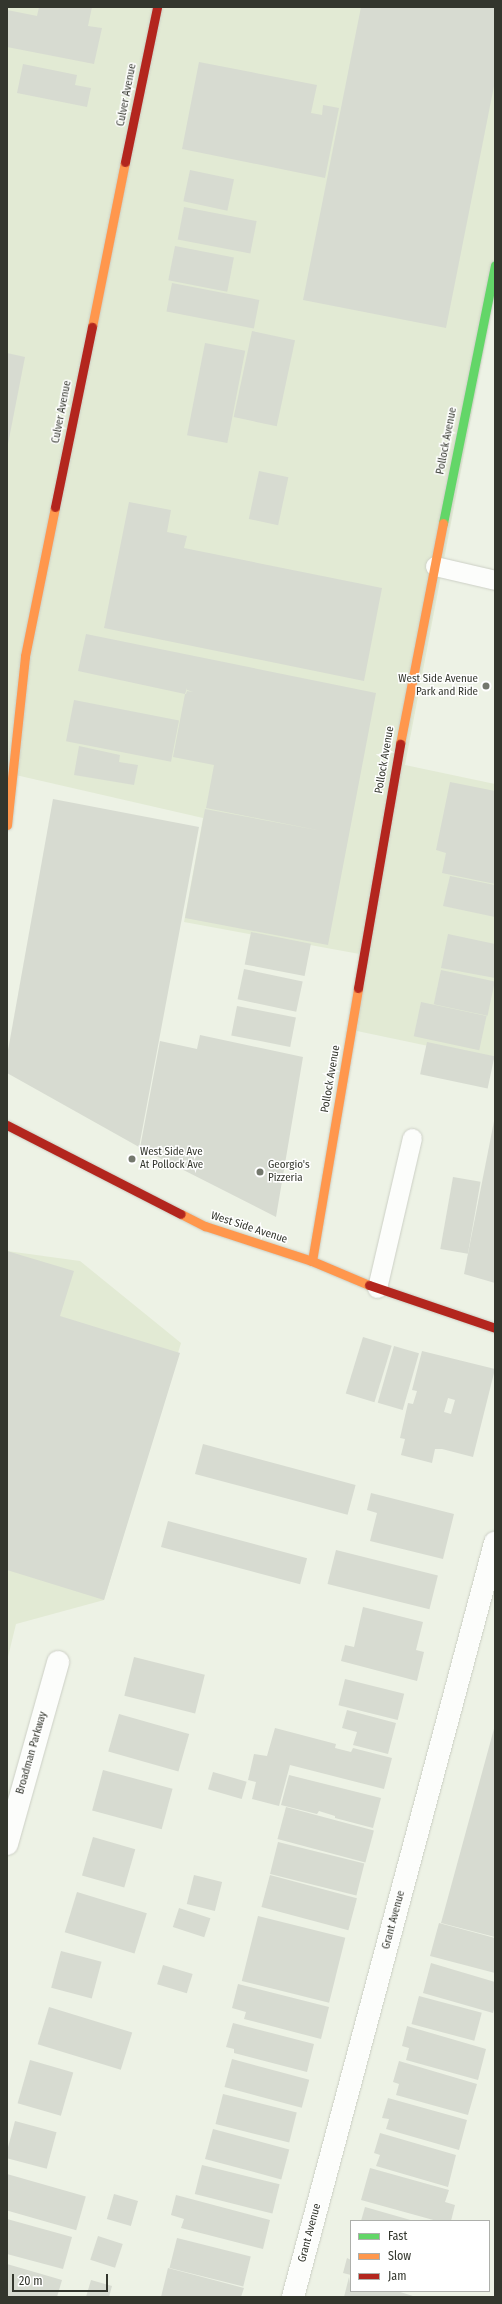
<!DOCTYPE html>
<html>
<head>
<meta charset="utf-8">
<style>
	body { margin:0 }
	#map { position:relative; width:502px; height:2304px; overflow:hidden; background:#edf2e5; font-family:"Fira Sans Condensed",sans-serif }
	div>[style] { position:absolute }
	.built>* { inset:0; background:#e2ead4 }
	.building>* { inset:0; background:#d7dbd1; transform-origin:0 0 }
	.roads { filter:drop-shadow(0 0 1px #cccfc5) drop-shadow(0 0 1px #cccfc5) }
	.lane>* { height:19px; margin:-9.5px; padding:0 9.5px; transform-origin:9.5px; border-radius:9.5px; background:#fcfdfb }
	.street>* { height:22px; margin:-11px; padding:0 11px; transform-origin:11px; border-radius:11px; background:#fcfdfb }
	.fast>* { height:9px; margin:-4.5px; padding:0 4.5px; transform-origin:4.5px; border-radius:4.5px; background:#63d668 }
	.slow>* { height:9px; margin:-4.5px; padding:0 4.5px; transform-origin:4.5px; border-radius:4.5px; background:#ff974d }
	.jam>* { height:9px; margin:-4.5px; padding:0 4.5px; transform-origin:4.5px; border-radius:4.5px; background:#b3261e }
	.dots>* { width:11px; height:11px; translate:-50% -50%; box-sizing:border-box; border:2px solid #fff; border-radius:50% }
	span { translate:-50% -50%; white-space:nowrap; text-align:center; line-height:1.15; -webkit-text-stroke:3px #fff; paint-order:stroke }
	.street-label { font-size:11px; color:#33362d }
	.poi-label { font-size:11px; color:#33362d }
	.right { translate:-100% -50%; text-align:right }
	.left { translate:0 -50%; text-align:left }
	.frame { position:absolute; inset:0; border:8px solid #33362d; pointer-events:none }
	.legend { position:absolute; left:350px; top:2220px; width:140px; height:72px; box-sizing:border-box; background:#fff; border:1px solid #adafab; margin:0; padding:5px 7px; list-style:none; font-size:12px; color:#33362d }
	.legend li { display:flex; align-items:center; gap:8px; height:20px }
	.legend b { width:20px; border:1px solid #adafab }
	.scale { position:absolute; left:12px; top:2274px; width:96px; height:18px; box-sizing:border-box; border:2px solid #33362d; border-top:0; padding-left:5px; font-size:12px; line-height:14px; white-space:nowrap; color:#33362d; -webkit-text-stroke:3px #fff; paint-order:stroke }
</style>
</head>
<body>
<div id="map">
	<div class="built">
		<div style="clip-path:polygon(7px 7px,495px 7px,495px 291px,405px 765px,495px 784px,495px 1060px,357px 1031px,365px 955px,184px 922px,203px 818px,7px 773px)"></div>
		<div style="clip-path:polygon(7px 1251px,80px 1261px,181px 1343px,104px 1600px,16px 1624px,7px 1661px)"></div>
	</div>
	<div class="building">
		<div style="clip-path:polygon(39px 7px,92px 7px,88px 26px,102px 28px,94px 64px,7px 47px,7px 10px,37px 16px)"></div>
		<div style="clip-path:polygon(361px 7px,495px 7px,495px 81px,446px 328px,303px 300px)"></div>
		<div style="clip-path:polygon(199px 62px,317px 85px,311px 113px,322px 115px,323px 105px,339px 108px,325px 178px,182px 149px)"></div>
		<div style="clip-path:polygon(23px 64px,77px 75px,75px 85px,91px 88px,87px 107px,17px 93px)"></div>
		<div style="left:190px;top:170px;width:45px;height:32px;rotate:12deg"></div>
		<div style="left:184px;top:207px;width:74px;height:33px;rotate:11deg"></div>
		<div style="left:175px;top:246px;width:60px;height:35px;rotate:11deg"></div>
		<div style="left:172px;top:283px;width:89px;height:29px;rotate:11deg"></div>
		<div style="left:252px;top:331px;width:44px;height:88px;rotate:12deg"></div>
		<div style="left:205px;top:343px;width:41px;height:94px;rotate:11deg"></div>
		<div style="clip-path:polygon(7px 353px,25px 357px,8px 444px,7px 444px)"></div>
		<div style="left:259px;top:471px;width:30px;height:49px;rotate:12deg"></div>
		<div style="clip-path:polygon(129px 502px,171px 510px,167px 532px,187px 536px,184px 548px,382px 588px,364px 681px,104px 628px)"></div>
		<div style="clip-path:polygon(86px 634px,376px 693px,328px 945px,185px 918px,205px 809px,322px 831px,206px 808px,214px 765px,173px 757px,185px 694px,186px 694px,187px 691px,193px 692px,187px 690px,187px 688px,185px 694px,78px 671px)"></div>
		<div style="left:74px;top:700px;width:107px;height:42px;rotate:11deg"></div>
		<div style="clip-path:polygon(79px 746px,120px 755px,119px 762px,138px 765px,134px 785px,74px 775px)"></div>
		<div style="clip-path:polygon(450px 782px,495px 791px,495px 884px,442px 873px,446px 853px,436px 850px)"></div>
		<div style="clip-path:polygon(53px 799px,199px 827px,139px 1147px,7px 1073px,7px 1056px)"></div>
		<div style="clip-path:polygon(450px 876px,495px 885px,495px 917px,443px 906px)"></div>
		<div style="left:251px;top:932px;width:61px;height:33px;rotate:11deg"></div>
		<div style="clip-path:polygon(448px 934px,495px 944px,495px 978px,441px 968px)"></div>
		<div style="left:244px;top:969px;width:60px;height:31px;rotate:12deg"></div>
		<div style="left:441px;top:970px;width:55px;height:35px;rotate:12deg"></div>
		<div style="left:421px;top:1002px;width:67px;height:35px;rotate:12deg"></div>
		<div style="left:237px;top:1006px;width:60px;height:30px;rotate:11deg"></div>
		<div style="clip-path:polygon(200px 1035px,303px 1057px,276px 1217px,140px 1148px,160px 1041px,197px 1049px)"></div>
		<div style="left:427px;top:1042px;width:69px;height:33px;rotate:12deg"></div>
		<div style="clip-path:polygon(495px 1116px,495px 1283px,464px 1274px)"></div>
		<div style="left:453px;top:1177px;width:28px;height:73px;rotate:10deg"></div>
		<div style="clip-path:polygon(7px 1251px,74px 1271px,60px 1316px,180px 1353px,104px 1600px,7px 1570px)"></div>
		<div style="left:363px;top:1337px;width:30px;height:59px;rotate:17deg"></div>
		<div style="left:394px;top:1346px;width:26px;height:59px;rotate:16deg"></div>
		<div style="clip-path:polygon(evenodd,422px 1351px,495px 1369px,473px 1457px,442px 1449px,435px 1449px,432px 1463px,401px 1455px,405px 1439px,400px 1438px,408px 1403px,413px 1404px,417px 1391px,412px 1390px,422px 1351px,448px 1398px,455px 1400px,451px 1414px,444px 1412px,448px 1398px)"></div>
		<div style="left:203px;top:1444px;width:158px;height:31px;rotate:15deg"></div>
		<div style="clip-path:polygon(371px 1493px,454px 1514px,443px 1559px,370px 1541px,377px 1513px,367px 1510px)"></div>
		<div style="left:168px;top:1521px;width:144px;height:27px;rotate:15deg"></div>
		<div style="left:336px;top:1550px;width:105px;height:35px;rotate:14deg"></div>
		<div style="clip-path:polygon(363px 1607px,423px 1622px,416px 1650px,424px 1652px,417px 1681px,341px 1661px,345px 1645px,354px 1647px)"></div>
		<div style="left:134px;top:1657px;width:73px;height:40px;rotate:14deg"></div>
		<div style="left:345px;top:1679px;width:61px;height:27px;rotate:14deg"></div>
		<div style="clip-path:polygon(347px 1710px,396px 1723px,388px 1754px,353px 1745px,357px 1732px,342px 1728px)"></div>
		<div style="left:119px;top:1714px;width:73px;height:39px;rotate:16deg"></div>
		<div style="clip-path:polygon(495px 1725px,495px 1937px,441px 1923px)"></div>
		<div style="clip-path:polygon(275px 1728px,336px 1744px,335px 1748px,351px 1752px,353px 1748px,392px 1758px,384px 1789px,290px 1765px,279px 1806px,252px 1799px,256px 1782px,248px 1780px,254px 1754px,267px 1756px)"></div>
		<div style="left:103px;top:1770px;width:72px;height:42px;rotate:15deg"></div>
		<div style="left:213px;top:1772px;width:35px;height:18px;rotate:16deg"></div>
		<div style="clip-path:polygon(289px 1775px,381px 1798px,373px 1828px,335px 1818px,335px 1816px,319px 1811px,317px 1814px,281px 1805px)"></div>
		<div style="left:286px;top:1807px;width:91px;height:33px;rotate:15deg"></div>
		<div style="left:93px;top:1837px;width:44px;height:40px;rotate:16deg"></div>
		<div style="left:278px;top:1842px;width:89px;height:33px;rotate:14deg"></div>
		<div style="left:194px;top:1875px;width:29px;height:30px;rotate:14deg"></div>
		<div style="left:270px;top:1875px;width:90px;height:33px;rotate:15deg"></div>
		<div style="left:77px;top:1892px;width:73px;height:42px;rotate:17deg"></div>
		<div style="left:179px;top:1908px;width:33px;height:20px;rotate:18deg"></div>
		<div style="left:258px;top:1916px;width:90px;height:67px;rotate:14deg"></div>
		<div style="clip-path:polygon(439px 1923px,495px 1938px,495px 1973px,430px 1956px)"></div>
		<div style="left:61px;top:1951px;width:42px;height:38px;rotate:15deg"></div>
		<div style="clip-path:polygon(431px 1963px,495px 1982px,495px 2005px,493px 2013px,423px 1993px)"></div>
		<div style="left:163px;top:1965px;width:31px;height:20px;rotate:17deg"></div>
		<div style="clip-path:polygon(238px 1984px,329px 2007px,321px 2039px,244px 2019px,246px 2012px,232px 2008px)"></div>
		<div style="left:419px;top:1996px;width:65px;height:29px;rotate:15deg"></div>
		<div style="left:49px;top:2007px;width:87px;height:39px;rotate:17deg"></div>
		<div style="clip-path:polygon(233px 2023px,314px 2044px,307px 2072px,234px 2053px,234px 2049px,226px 2047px)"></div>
		<div style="clip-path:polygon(407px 2026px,486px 2049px,478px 2080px,406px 2060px,409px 2048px,402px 2046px)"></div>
		<div style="left:232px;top:2059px;width:80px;height:29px;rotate:15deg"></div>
		<div style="left:30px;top:2060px;width:45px;height:45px;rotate:16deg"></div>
		<div style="clip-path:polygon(399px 2061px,477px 2084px,468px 2115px,396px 2095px,399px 2084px,393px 2082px)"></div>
		<div style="left:223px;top:2094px;width:76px;height:31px;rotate:14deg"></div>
		<div style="clip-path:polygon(388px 2098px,467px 2120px,459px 2150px,386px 2129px,389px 2119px,382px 2118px)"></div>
		<div style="left:15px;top:2121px;width:43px;height:38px;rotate:15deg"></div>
		<div style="left:213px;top:2129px;width:79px;height:31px;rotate:15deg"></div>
		<div style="clip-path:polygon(380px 2133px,456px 2155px,448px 2187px,376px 2166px,380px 2155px,374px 2153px)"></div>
		<div style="left:202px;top:2165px;width:80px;height:30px;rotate:14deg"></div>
		<div style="clip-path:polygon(370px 2168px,449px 2190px,445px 2202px,455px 2205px,451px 2221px,437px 2221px,361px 2200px)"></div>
		<div style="left:7px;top:2174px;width:82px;height:35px;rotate:16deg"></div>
		<div style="left:114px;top:2194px;width:25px;height:26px;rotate:16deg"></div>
		<div style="clip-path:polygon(176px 2195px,270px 2220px,263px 2249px,181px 2228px,184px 2219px,171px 2215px)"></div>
		<div style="clip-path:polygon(365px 2207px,414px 2221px,361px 2221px)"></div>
		<div style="clip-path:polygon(7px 2219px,72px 2237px,63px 2269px,7px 2254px)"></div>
		<div style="left:98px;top:2236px;width:26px;height:25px;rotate:18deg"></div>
		<div style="left:177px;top:2238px;width:76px;height:31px;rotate:14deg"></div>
		<div style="clip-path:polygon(347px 2258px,351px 2260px,351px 2275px,343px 2273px)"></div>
		<div style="clip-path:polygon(7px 2264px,62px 2280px,57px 2297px,7px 2297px)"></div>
		<div style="clip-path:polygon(168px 2268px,244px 2288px,241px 2297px,161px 2297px)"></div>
		<div style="clip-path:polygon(349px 2277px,351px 2291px,397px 2291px,416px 2297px,344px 2297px)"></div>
		<div style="clip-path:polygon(91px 2280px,112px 2286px,109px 2297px,86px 2297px)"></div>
	</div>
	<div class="roads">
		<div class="lane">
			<div style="left:435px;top:566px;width:62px;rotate:13.1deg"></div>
			<div style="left:377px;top:1288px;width:154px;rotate:-76.9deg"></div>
		</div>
		<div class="street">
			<div style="left:7px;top:1844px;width:189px;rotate:-74.3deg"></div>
			<div style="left:293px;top:2297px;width:781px;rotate:-75deg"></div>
		</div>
		<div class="fast">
			<div style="left:443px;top:523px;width:263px;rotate:-78.6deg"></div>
		</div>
		<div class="slow">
			<div style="left:92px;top:327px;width:168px;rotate:-78.7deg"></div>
			<div style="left:400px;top:744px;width:225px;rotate:-79deg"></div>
			<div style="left:7px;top:825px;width:170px;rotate:-83.9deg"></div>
			<div style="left:25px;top:656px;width:152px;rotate:-78.6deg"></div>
			<div style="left:181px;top:1214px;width:27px;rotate:27deg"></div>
			<div style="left:205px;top:1226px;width:113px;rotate:18.1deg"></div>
			<div style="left:312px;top:1261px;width:62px;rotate:22.8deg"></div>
			<div style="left:312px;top:1261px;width:277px;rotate:-80.4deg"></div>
		</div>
		<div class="jam">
			<div style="left:125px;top:162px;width:158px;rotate:-78.3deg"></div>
			<div style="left:55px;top:507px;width:184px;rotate:-78.4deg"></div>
			<div style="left:358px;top:988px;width:248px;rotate:-80.2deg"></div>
			<div style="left:7px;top:1125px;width:195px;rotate:27.1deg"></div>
			<div style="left:369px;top:1285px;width:133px;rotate:18.8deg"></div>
		</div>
	</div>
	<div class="dots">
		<div style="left:486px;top:686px;background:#74786d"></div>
		<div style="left:132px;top:1159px;background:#74786d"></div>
		<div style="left:260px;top:1172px;background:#74786d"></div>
	</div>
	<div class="street-label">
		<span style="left:127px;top:95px;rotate:-79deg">Culver Avenue</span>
		<span style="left:62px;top:412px;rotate:-79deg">Culver Avenue</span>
		<span style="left:447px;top:441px;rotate:-79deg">Pollock Avenue</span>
		<span style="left:385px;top:760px;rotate:-80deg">Pollock Avenue</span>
		<span style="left:331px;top:1079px;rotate:-80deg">Pollock Avenue</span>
		<span style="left:249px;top:1228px;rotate:18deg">West Side Avenue</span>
		<span style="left:32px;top:1753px;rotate:-74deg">Broadman Parkway</span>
		<span style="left:394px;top:1920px;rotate:-75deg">Grant Avenue</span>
		<span style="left:310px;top:2233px;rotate:-75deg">Grant Avenue</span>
	</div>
	<div class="poi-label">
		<span class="right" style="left:478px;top:686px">West Side Avenue<br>Park and Ride</span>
		<span class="left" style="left:140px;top:1159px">West Side Ave<br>At Pollock Ave</span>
		<span class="left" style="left:268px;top:1172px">Georgio's<br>Pizzeria</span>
	</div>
	<div class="frame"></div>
	<ul class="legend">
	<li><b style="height:5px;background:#63d668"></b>Fast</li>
	<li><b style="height:5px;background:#ff974d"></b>Slow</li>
	<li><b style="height:5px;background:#b3261e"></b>Jam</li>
	</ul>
	<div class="scale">20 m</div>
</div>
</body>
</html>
